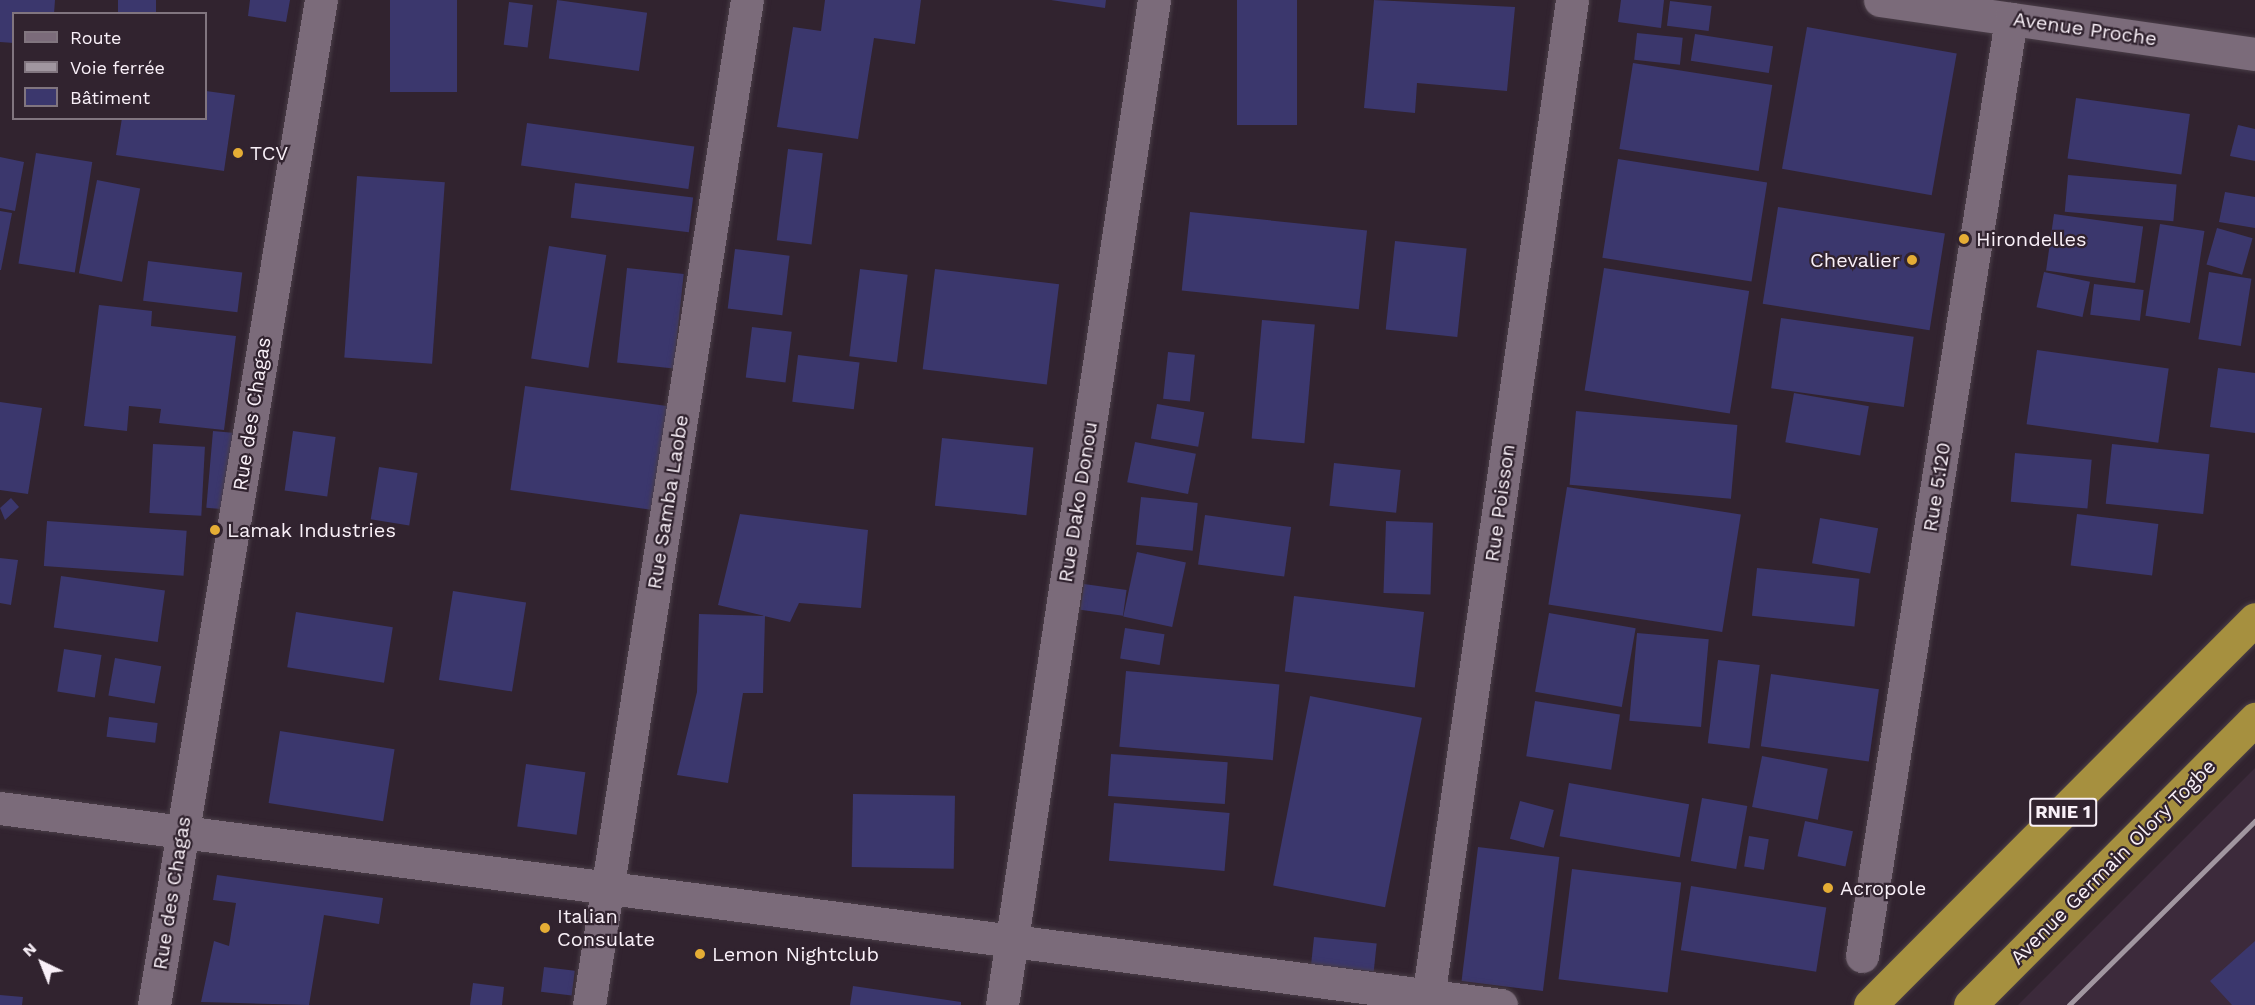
<!DOCTYPE html>
<html>
<head>
<meta charset="utf-8">
<style>
	body { margin:0 }
	#map { position:relative; width:2255px; height:1005px; overflow:hidden; background:#31232f; font-family:"Work Sans",sans-serif }
	div>[style] { position:absolute }
	.built>* { inset:0; background:#3c2a3b }
	.building>* { inset:0; background:#3b376d; transform-origin:0 0 }
	.roads { filter:drop-shadow(0 0 2px #4a3e48) drop-shadow(0 0 2px #4a3e48) }
	.minor>* { height:33px; margin:-16.5px; padding:0 16.5px; transform-origin:16.5px; border-radius:16.5px; background:#7b6b7a }
	.highway>* { height:33px; margin:-16.5px; padding:0 16.5px; transform-origin:16.5px; border-radius:16.5px; background:#a6903f }
	.rail>* { height:4.5px; margin:-2.25px; padding:0 2.25px; transform-origin:2.25px; border-radius:2.25px; background:#a196a0 }
	.dots>* { width:16px; height:16px; translate:-50% -50%; box-sizing:border-box; border:3px solid #31232f; border-radius:50% }
	span { translate:-50% -50%; white-space:nowrap; text-align:center; line-height:1.15; -webkit-text-stroke:4.5px #31232f; paint-order:stroke }
	.shield-label span { padding:2px 4px; background:#31232f; border:2px solid; border-radius:4px; -webkit-text-stroke-width:0 }
	.shield-label { font-size:18px; color:#f9f0f8; font-weight:700 }
	.street-label { font-size:20px; color:#f9f0f8 }
	.poi-label { font-size:20px; color:#f9f0f8 }
	.left { translate:0 -50%; text-align:left }
	.right { translate:-100% -50%; text-align:right }
	.legend { position:absolute; left:12px; top:12px; width:195px; height:108px; box-sizing:border-box; background:#31232f; border:2px solid #81757f; margin:0; padding:8px 10px; list-style:none; font-size:18px; color:#f9f0f8 }
	.legend li { display:flex; align-items:center; gap:12px; height:30px }
	.legend b { width:30px; border:2px solid #81757f }
	.north { position:absolute; left:12px; top:933px; width:60px; height:60px; -webkit-text-stroke:4px #31232f; paint-order:stroke; rotate:317deg; font-size:16px; font-weight:700; line-height:24px; text-align:center; color:#f9f0f8 }
	.north::after { content:''; display:block; margin:auto; width:21px; height:27px; background:#f9f0f8; clip-path:polygon(50% 0,100% 100%,50% 72%,0 100%) }
</style>
</head>
<body>
<div id="map">
	<div class="built">
		<div style="clip-path:polygon(2255px 768px,2255px 1005px,2018px 1005px)"></div>
	</div>
	<div class="building">
		<div style="clip-path:polygon(0 0,55px 0,54px 14px,14px 14px,14px 43px,0 42px)"></div>
		<div style="left:118px;top:0;width:38px;height:14px"></div>
		<div style="clip-path:polygon(250px 0,290px 0,286px 22px,248px 16px)"></div>
		<div style="left:390px;top:0;width:67px;height:92px"></div>
		<div style="left:557px;top:0;width:91px;height:59px;rotate:8deg"></div>
		<div style="clip-path:polygon(825px 0,921px 0,915px 44px,874px 38px,858px 139px,777px 127px,793px 27px,821px 31px)"></div>
		<div style="clip-path:polygon(1051px 0,1106px 0,1105px 8px)"></div>
		<div style="left:1237px;top:0;width:60px;height:125px"></div>
		<div style="clip-path:polygon(1374px 0,1515px 7px,1507px 91px,1417px 83px,1415px 113px,1364px 108px)"></div>
		<div style="clip-path:polygon(1621px 0,1664px 0,1661px 28px,1618px 22px)"></div>
		<div style="left:1670px;top:1px;width:42px;height:25px;rotate:7deg"></div>
		<div style="left:509px;top:2px;width:24px;height:43px;rotate:7deg"></div>
		<div style="left:1807px;top:27px;width:152px;height:144px;rotate:10deg"></div>
		<div style="left:1637px;top:33px;width:46px;height:27px;rotate:6deg"></div>
		<div style="left:1695px;top:34px;width:79px;height:27px;rotate:9deg"></div>
		<div style="left:1633px;top:63px;width:141px;height:87px;rotate:9deg"></div>
		<div style="clip-path:polygon(206px 91px,235px 95px,224px 171px,116px 155px,122px 118px,206px 118px)"></div>
		<div style="left:2076px;top:98px;width:115px;height:61px;rotate:8deg"></div>
		<div style="left:527px;top:123px;width:169px;height:43px;rotate:8deg"></div>
		<div style="clip-path:polygon(2238px 125px,2255px 129px,2255px 161px,2230px 156px)"></div>
		<div style="left:788px;top:149px;width:35px;height:92px;rotate:7deg"></div>
		<div style="left:36px;top:153px;width:57px;height:112px;rotate:9deg"></div>
		<div style="clip-path:polygon(0 157px,24px 162px,15px 211px,0 208px)"></div>
		<div style="left:1618px;top:159px;width:151px;height:100px;rotate:9deg"></div>
		<div style="left:2068px;top:175px;width:109px;height:37px;rotate:5deg"></div>
		<div style="left:357px;top:176px;width:88px;height:182px;rotate:4deg"></div>
		<div style="left:97px;top:180px;width:44px;height:95px;rotate:11deg"></div>
		<div style="left:575px;top:183px;width:119px;height:35px;rotate:7deg"></div>
		<div style="clip-path:polygon(2225px 192px,2255px 197px,2255px 228px,2219px 222px)"></div>
		<div style="left:1778px;top:207px;width:169px;height:98px;rotate:9deg"></div>
		<div style="clip-path:polygon(0 211px,12px 213px,1px 270px,0 270px)"></div>
		<div style="left:1190px;top:212px;width:178px;height:79px;rotate:6deg"></div>
		<div style="left:2054px;top:214px;width:90px;height:57px;rotate:8deg"></div>
		<div style="left:2160px;top:224px;width:45px;height:93px;rotate:9deg"></div>
		<div style="left:2217px;top:228px;width:37px;height:38px;rotate:16deg"></div>
		<div style="left:1395px;top:241px;width:72px;height:89px;rotate:6deg"></div>
		<div style="left:549px;top:246px;width:58px;height:114px;rotate:9deg"></div>
		<div style="left:735px;top:249px;width:55px;height:60px;rotate:7deg"></div>
		<div style="left:148px;top:261px;width:95px;height:40px;rotate:7deg"></div>
		<div style="left:627px;top:268px;width:57px;height:95px;rotate:6deg"></div>
		<div style="left:1604px;top:268px;width:147px;height:124px;rotate:9deg"></div>
		<div style="left:860px;top:269px;width:48px;height:88px;rotate:7deg"></div>
		<div style="left:935px;top:269px;width:125px;height:101px;rotate:7deg"></div>
		<div style="left:2044px;top:272px;width:47px;height:36px;rotate:12deg"></div>
		<div style="left:2209px;top:272px;width:43px;height:68px;rotate:9deg"></div>
		<div style="left:2094px;top:284px;width:50px;height:31px;rotate:7deg"></div>
		<div style="clip-path:polygon(99px 305px,152px 311px,151px 326px,236px 336px,224px 430px,159px 423px,161px 409px,129px 406px,127px 431px,84px 426px)"></div>
		<div style="left:1781px;top:318px;width:134px;height:71px;rotate:8deg"></div>
		<div style="left:1262px;top:320px;width:53px;height:119px;rotate:5deg"></div>
		<div style="left:752px;top:327px;width:40px;height:51px;rotate:7deg"></div>
		<div style="left:2037px;top:350px;width:133px;height:75px;rotate:8deg"></div>
		<div style="left:1168px;top:352px;width:27px;height:47px;rotate:6deg"></div>
		<div style="left:798px;top:355px;width:62px;height:47px;rotate:7deg"></div>
		<div style="clip-path:polygon(2218px 368px,2255px 373px,2255px 433px,2210px 427px)"></div>
		<div style="left:525px;top:386px;width:152px;height:105px;rotate:8deg"></div>
		<div style="left:1794px;top:393px;width:76px;height:50px;rotate:10deg"></div>
		<div style="clip-path:polygon(0 402px,42px 408px,28px 494px,0 490px)"></div>
		<div style="left:1157px;top:404px;width:48px;height:35px;rotate:10deg"></div>
		<div style="left:1576px;top:411px;width:162px;height:74px;rotate:5deg"></div>
		<div style="left:213px;top:431px;width:33px;height:77px;rotate:5deg"></div>
		<div style="left:293px;top:431px;width:43px;height:60px;rotate:8deg"></div>
		<div style="left:942px;top:438px;width:92px;height:68px;rotate:6deg"></div>
		<div style="left:1135px;top:442px;width:62px;height:41px;rotate:11deg"></div>
		<div style="left:153px;top:444px;width:52px;height:69px;rotate:3deg"></div>
		<div style="left:2112px;top:444px;width:98px;height:60px;rotate:6deg"></div>
		<div style="left:2015px;top:453px;width:77px;height:49px;rotate:5deg"></div>
		<div style="left:1334px;top:463px;width:67px;height:43px;rotate:6deg"></div>
		<div style="left:379px;top:467px;width:39px;height:53px;rotate:9deg"></div>
		<div style="left:1567px;top:487px;width:176px;height:119px;rotate:9deg"></div>
		<div style="left:1141px;top:497px;width:57px;height:48px;rotate:6deg"></div>
		<div style="clip-path:polygon(11px 498px,19px 507px,5px 520px,0 508px)"></div>
		<div style="clip-path:polygon(740px 514px,868px 530px,861px 608px,799px 603px,790px 622px,718px 605px)"></div>
		<div style="left:2077px;top:514px;width:82px;height:52px;rotate:7deg"></div>
		<div style="left:1205px;top:515px;width:87px;height:50px;rotate:8deg"></div>
		<div style="left:1820px;top:518px;width:59px;height:46px;rotate:10deg"></div>
		<div style="left:47px;top:521px;width:140px;height:45px;rotate:4deg"></div>
		<div style="left:1386px;top:521px;width:47px;height:72px;rotate:2deg"></div>
		<div style="left:1137px;top:552px;width:50px;height:66px;rotate:12deg"></div>
		<div style="clip-path:polygon(0 558px,18px 560px,11px 605px,0 603px)"></div>
		<div style="left:1757px;top:568px;width:103px;height:48px;rotate:6deg"></div>
		<div style="left:61px;top:576px;width:105px;height:52px;rotate:8deg"></div>
		<div style="left:1084px;top:584px;width:43px;height:26px;rotate:8deg"></div>
		<div style="left:453px;top:591px;width:74px;height:90px;rotate:9deg"></div>
		<div style="left:1294px;top:596px;width:131px;height:76px;rotate:7deg"></div>
		<div style="left:296px;top:612px;width:98px;height:56px;rotate:9deg"></div>
		<div style="left:1549px;top:613px;width:88px;height:80px;rotate:10deg"></div>
		<div style="clip-path:polygon(699px 614px,765px 616px,763px 693px,743px 693px,728px 783px,677px 775px,697px 692px)"></div>
		<div style="left:1125px;top:628px;width:40px;height:31px;rotate:9deg"></div>
		<div style="left:1637px;top:633px;width:72px;height:88px;rotate:5deg"></div>
		<div style="left:64px;top:649px;width:38px;height:43px;rotate:9deg"></div>
		<div style="left:115px;top:658px;width:47px;height:38px;rotate:10deg"></div>
		<div style="left:1718px;top:660px;width:42px;height:84px;rotate:7deg"></div>
		<div style="left:1126px;top:671px;width:154px;height:76px;rotate:5deg"></div>
		<div style="left:1771px;top:674px;width:109px;height:73px;rotate:8deg"></div>
		<div style="left:1310px;top:696px;width:114px;height:193px;rotate:11deg"></div>
		<div style="left:1535px;top:701px;width:86px;height:56px;rotate:9deg"></div>
		<div style="left:109px;top:717px;width:49px;height:20px;rotate:7deg"></div>
		<div style="left:280px;top:731px;width:116px;height:73px;rotate:9deg"></div>
		<div style="left:1111px;top:754px;width:117px;height:42px;rotate:4deg"></div>
		<div style="left:1762px;top:756px;width:67px;height:52px;rotate:11deg"></div>
		<div style="left:526px;top:764px;width:60px;height:63px;rotate:8deg"></div>
		<div style="left:1569px;top:783px;width:122px;height:54px;rotate:10deg"></div>
		<div style="left:853px;top:794px;width:102px;height:73px;rotate:1deg"></div>
		<div style="left:1702px;top:798px;width:46px;height:64px;rotate:10deg"></div>
		<div style="left:1520px;top:801px;width:35px;height:39px;rotate:15deg"></div>
		<div style="left:1114px;top:803px;width:116px;height:58px;rotate:5deg"></div>
		<div style="left:1805px;top:821px;width:49px;height:36px;rotate:12deg"></div>
		<div style="left:1749px;top:836px;width:20px;height:31px;rotate:9deg"></div>
		<div style="left:1478px;top:847px;width:82px;height:135px;rotate:7deg"></div>
		<div style="left:1572px;top:869px;width:110px;height:111px;rotate:7deg"></div>
		<div style="clip-path:polygon(217px 875px,383px 898px,379px 924px,324px 915px,309px 1005px,201px 1002px,214px 941px,229px 946px,236px 903px,213px 900px)"></div>
		<div style="left:1691px;top:886px;width:137px;height:65px;rotate:9deg"></div>
		<div style="left:1314px;top:937px;width:63px;height:28px;rotate:6deg"></div>
		<div style="clip-path:polygon(2255px 941px,2255px 1005px,2232px 1005px,2210px 981px)"></div>
		<div style="left:544px;top:967px;width:31px;height:25px;rotate:7deg"></div>
		<div style="clip-path:polygon(473px 983px,504px 987px,502px 1005px,470px 1005px)"></div>
		<div style="clip-path:polygon(853px 986px,961px 1002px,961px 1005px,850px 1005px)"></div>
		<div style="clip-path:polygon(0 995px,23px 997px,22px 1005px,0 1005px)"></div>
	</div>
	<div class="roads">
		<div class="minor">
			<div style="left:1880px;top:0;width:379px;rotate:8.2deg"></div>
			<div style="left:0;top:808px;width:1514px;rotate:7.48deg"></div>
			<div style="left:1862px;top:956px;width:949px;rotate:-80.96deg"></div>
			<div style="left:154px;top:1005px;width:1019px;rotate:-80.57deg"></div>
			<div style="left:589px;top:1005px;width:1017px;rotate:-81.07deg"></div>
			<div style="left:1002px;top:1005px;width:1016px;rotate:-81.4deg"></div>
			<div style="left:1427px;top:1005px;width:1015px;rotate:-81.79deg"></div>
		</div>
		<div class="highway">
			<div style="left:1870px;top:1005px;width:545px;rotate:-45.07deg"></div>
			<div style="left:1970px;top:1005px;width:404px;rotate:-45.1deg"></div>
		</div>
	</div>
	<div class="rail">
		<div style="left:2069px;top:1005px;width:262px;rotate:-44.7deg"></div>
	</div>
	<div class="dots">
		<div style="left:238px;top:153px;background:#e5ad35"></div>
		<div style="left:1964px;top:239px;background:#e5ad35"></div>
		<div style="left:1912px;top:260px;background:#e5ad35"></div>
		<div style="left:215px;top:530px;background:#e5ad35"></div>
		<div style="left:1828px;top:888px;background:#e5ad35"></div>
		<div style="left:545px;top:928px;background:#e5ad35"></div>
		<div style="left:700px;top:954px;background:#e5ad35"></div>
	</div>
	<div class="shield-label">
		<span style="left:2063px;top:812px">RNIE 1</span>
	</div>
	<div class="street-label">
		<span style="left:2085px;top:29px;rotate:8deg">Avenue Proche</span>
		<span style="left:252px;top:414px;rotate:-81deg">Rue des Chagas</span>
		<span style="left:1937px;top:487px;rotate:-81deg">Rue 5.120</span>
		<span style="left:668px;top:502px;rotate:-81deg">Rue Samba Laobe</span>
		<span style="left:1078px;top:502px;rotate:-81deg">Rue Dako Donou</span>
		<span style="left:1500px;top:503px;rotate:-82deg">Rue Poisson</span>
		<span style="left:2113px;top:862px;rotate:-45deg">Avenue Germain Olory Togbe</span>
		<span style="left:172px;top:893px;rotate:-81deg">Rue des Chagas</span>
	</div>
	<div class="poi-label">
		<span class="left" style="left:250px;top:153px">TCV</span>
		<span class="left" style="left:1976px;top:239px">Hirondelles</span>
		<span class="right" style="left:1900px;top:260px">Chevalier</span>
		<span class="left" style="left:227px;top:530px">Lamak Industries</span>
		<span class="left" style="left:1840px;top:888px">Acropole</span>
		<span class="left" style="left:557px;top:928px">Italian<br>Consulate</span>
		<span class="left" style="left:712px;top:954px">Lemon Nightclub</span>
	</div>
	<ul class="legend">
	<li><b style="height:8px;background:#7b6b7a"></b>Route</li>
	<li><b style="height:8px;background:#a196a0"></b>Voie ferrée</li>
	<li><b style="height:16px;background:#3b376d"></b>Bâtiment</li>
	</ul>
	<div class="north">N</div>
</div>
</body>
</html>
